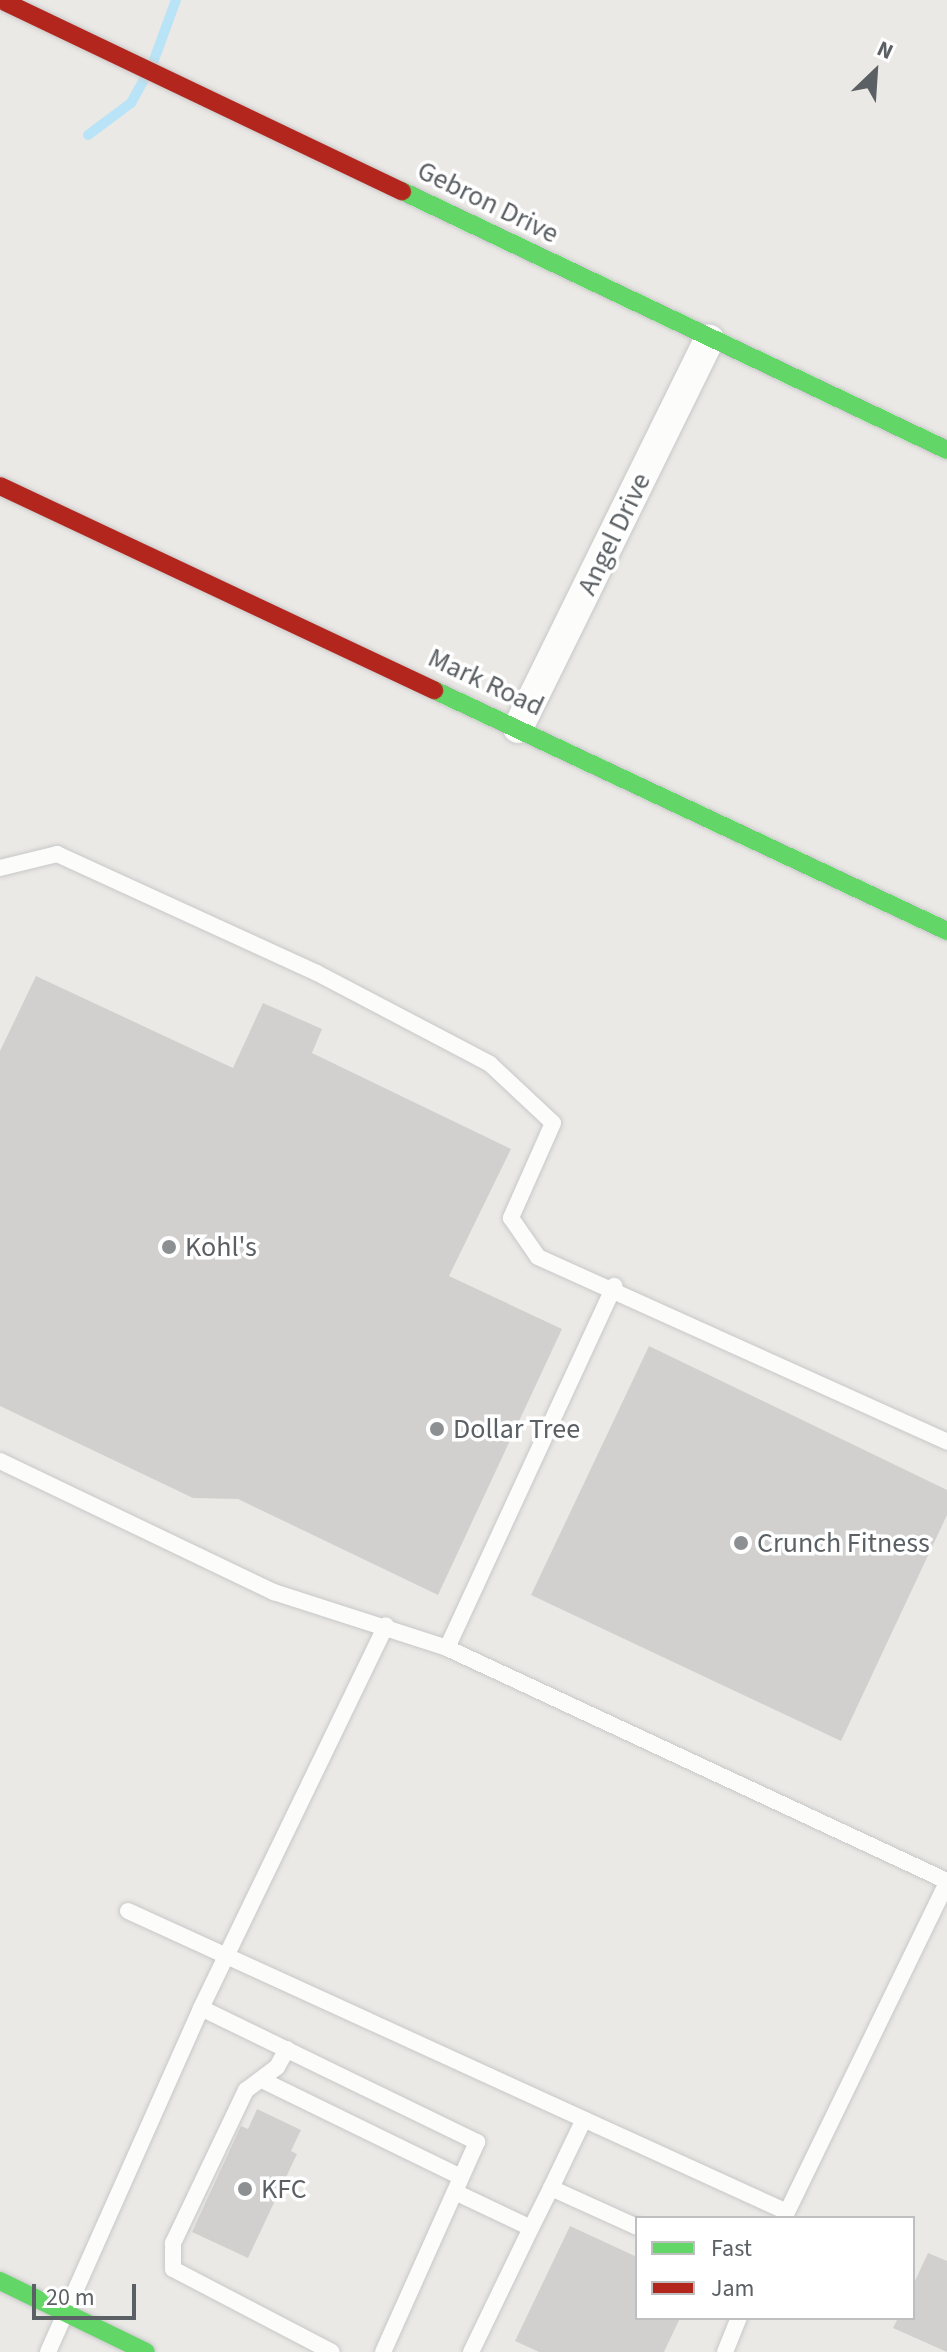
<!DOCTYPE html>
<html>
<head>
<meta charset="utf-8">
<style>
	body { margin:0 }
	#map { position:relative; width:947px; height:2352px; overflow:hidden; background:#ebe9e6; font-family:"Source Sans 3",sans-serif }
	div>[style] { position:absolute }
	.stream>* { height:10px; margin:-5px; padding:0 5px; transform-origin:5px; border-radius:5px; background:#b9e3f6 }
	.building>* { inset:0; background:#d2d0cf }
	.roads { filter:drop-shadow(0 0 2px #c7c8c8) drop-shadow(0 0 2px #c7c8c8) }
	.lane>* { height:16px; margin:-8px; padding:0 8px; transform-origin:8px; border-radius:8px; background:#fcfcfb }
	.street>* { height:30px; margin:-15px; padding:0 15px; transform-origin:15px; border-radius:15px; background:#fcfcfb }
	.fast>* { height:18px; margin:-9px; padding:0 9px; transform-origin:9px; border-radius:9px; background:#63d668 }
	.jam>* { height:18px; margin:-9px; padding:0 9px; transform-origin:9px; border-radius:9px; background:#b3261e }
	.dots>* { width:22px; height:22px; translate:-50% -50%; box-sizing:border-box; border:4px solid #fff; border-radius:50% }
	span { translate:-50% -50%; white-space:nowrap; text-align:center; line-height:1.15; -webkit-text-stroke:7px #fff; paint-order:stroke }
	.street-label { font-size:28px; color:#5b6064 }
	.poi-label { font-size:28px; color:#5b6064 }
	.left { translate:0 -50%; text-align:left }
	.legend { position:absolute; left:635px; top:2216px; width:280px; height:104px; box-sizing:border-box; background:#fff; border:2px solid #bdbfc1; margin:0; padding:10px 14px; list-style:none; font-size:24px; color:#5b6064 }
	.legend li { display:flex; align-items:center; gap:16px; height:40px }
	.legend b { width:40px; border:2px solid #bdbfc1 }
	.north { position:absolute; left:835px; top:32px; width:80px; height:80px; -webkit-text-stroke:6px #fff; paint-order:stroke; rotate:25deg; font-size:22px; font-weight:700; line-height:32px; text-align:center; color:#5b6064 }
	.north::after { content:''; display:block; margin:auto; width:28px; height:36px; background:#5b6064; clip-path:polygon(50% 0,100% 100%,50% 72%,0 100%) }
	.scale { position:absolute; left:32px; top:2284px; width:104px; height:36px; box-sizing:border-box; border:4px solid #5b6064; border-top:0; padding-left:10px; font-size:24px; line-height:28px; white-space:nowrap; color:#5b6064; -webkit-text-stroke:6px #fff; paint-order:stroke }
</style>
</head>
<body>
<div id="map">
	<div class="stream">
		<div style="left:154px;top:60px;width:64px;rotate:-69.9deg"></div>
		<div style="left:88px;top:135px;width:54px;rotate:-36.7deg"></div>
		<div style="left:131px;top:103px;width:29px;rotate:-61deg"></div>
	</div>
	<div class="building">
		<div style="clip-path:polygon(36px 976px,233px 1068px,263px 1003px,322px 1029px,312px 1053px,511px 1149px,449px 1276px,562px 1329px,438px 1595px,238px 1499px,193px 1498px,0 1406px,0 1051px)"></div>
		<div style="clip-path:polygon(649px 1346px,947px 1490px,947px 1515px,841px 1741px,531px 1595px)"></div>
		<div style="clip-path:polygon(257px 2109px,301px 2130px,291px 2151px,297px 2154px,248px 2258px,192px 2232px,241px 2126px,248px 2129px)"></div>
		<div style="clip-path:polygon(570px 2226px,637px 2257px,637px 2318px,680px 2318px,664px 2352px,539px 2352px,515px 2341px)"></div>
		<div style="clip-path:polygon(928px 2253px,947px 2261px,947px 2352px,893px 2328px,898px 2318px,913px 2318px,913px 2285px)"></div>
	</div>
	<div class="roads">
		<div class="lane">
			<div style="left:0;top:868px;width:59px;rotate:-13.8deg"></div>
			<div style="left:57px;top:854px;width:286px;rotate:24.6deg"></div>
			<div style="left:317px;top:973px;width:195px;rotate:27.7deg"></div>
			<div style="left:490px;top:1064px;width:86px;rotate:43.1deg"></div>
			<div style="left:553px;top:1123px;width:104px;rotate:113.9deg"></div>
			<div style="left:511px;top:1218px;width:47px;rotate:55.3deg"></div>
			<div style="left:538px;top:1257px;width:449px;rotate:24.3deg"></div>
			<div style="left:0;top:1461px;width:304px;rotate:25.6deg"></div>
			<div style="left:274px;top:1592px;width:182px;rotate:17.9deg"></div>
			<div style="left:447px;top:1648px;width:552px;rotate:24.99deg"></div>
			<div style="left:447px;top:1648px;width:399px;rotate:-65.2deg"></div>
			<div style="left:128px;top:1911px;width:724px;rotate:24.55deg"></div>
			<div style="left:787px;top:2212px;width:367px;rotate:-64.1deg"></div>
			<div style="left:201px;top:2008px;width:307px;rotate:25.9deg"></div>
			<div style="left:477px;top:2142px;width:230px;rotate:114.1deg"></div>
			<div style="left:287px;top:2049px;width:21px;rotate:119deg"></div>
			<div style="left:277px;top:2067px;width:39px;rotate:143deg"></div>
			<div style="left:246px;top:2090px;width:170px;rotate:115.5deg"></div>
			<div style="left:173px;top:2243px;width:26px;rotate:90deg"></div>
			<div style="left:173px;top:2269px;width:179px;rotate:27.6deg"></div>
			<div style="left:262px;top:2080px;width:221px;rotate:26deg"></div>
			<div style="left:551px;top:2188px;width:76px;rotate:-64.4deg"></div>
			<div style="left:455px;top:2192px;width:84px;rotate:25.3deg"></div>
			<div style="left:531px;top:2228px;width:138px;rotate:115.8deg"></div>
			<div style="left:531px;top:2228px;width:45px;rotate:-63.4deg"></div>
			<div style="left:551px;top:2188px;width:94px;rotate:24.4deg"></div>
			<div style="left:48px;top:2352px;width:376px;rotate:-66deg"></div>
			<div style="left:201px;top:2008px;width:425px;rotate:-64.2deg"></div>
			<div style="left:725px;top:2352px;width:37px;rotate:-68deg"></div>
		</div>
		<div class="street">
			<div style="left:518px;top:728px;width:433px;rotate:-63.8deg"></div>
		</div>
		<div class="fast">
			<div style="left:402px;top:191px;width:603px;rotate:25.42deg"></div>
			<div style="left:434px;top:690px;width:567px;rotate:25.16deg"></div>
			<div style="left:0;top:2281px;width:162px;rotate:25.9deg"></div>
		</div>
		<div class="jam">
			<div style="left:5px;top:2px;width:440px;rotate:25.5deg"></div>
			<div style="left:0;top:486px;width:480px;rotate:25.2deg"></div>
		</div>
	</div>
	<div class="dots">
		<div style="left:169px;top:1247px;background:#8d9092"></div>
		<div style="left:437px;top:1429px;background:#8d9092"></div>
		<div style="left:741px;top:1543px;background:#8d9092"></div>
		<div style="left:245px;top:2189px;background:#8d9092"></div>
	</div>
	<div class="street-label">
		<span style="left:488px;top:202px;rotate:26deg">Gebron Drive</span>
		<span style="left:614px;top:534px;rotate:-64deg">Angel Drive</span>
		<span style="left:486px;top:682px;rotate:25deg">Mark Road</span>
	</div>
	<div class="poi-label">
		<span class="left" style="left:185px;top:1247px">Kohl's</span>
		<span class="left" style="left:453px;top:1429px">Dollar Tree</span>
		<span class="left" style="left:757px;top:1543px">Crunch Fitness</span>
		<span class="left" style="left:261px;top:2189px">KFC</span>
	</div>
	<ul class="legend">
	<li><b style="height:10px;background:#63d668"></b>Fast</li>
	<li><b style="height:10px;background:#b3261e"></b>Jam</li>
	</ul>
	<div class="north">N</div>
	<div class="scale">20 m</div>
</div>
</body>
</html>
